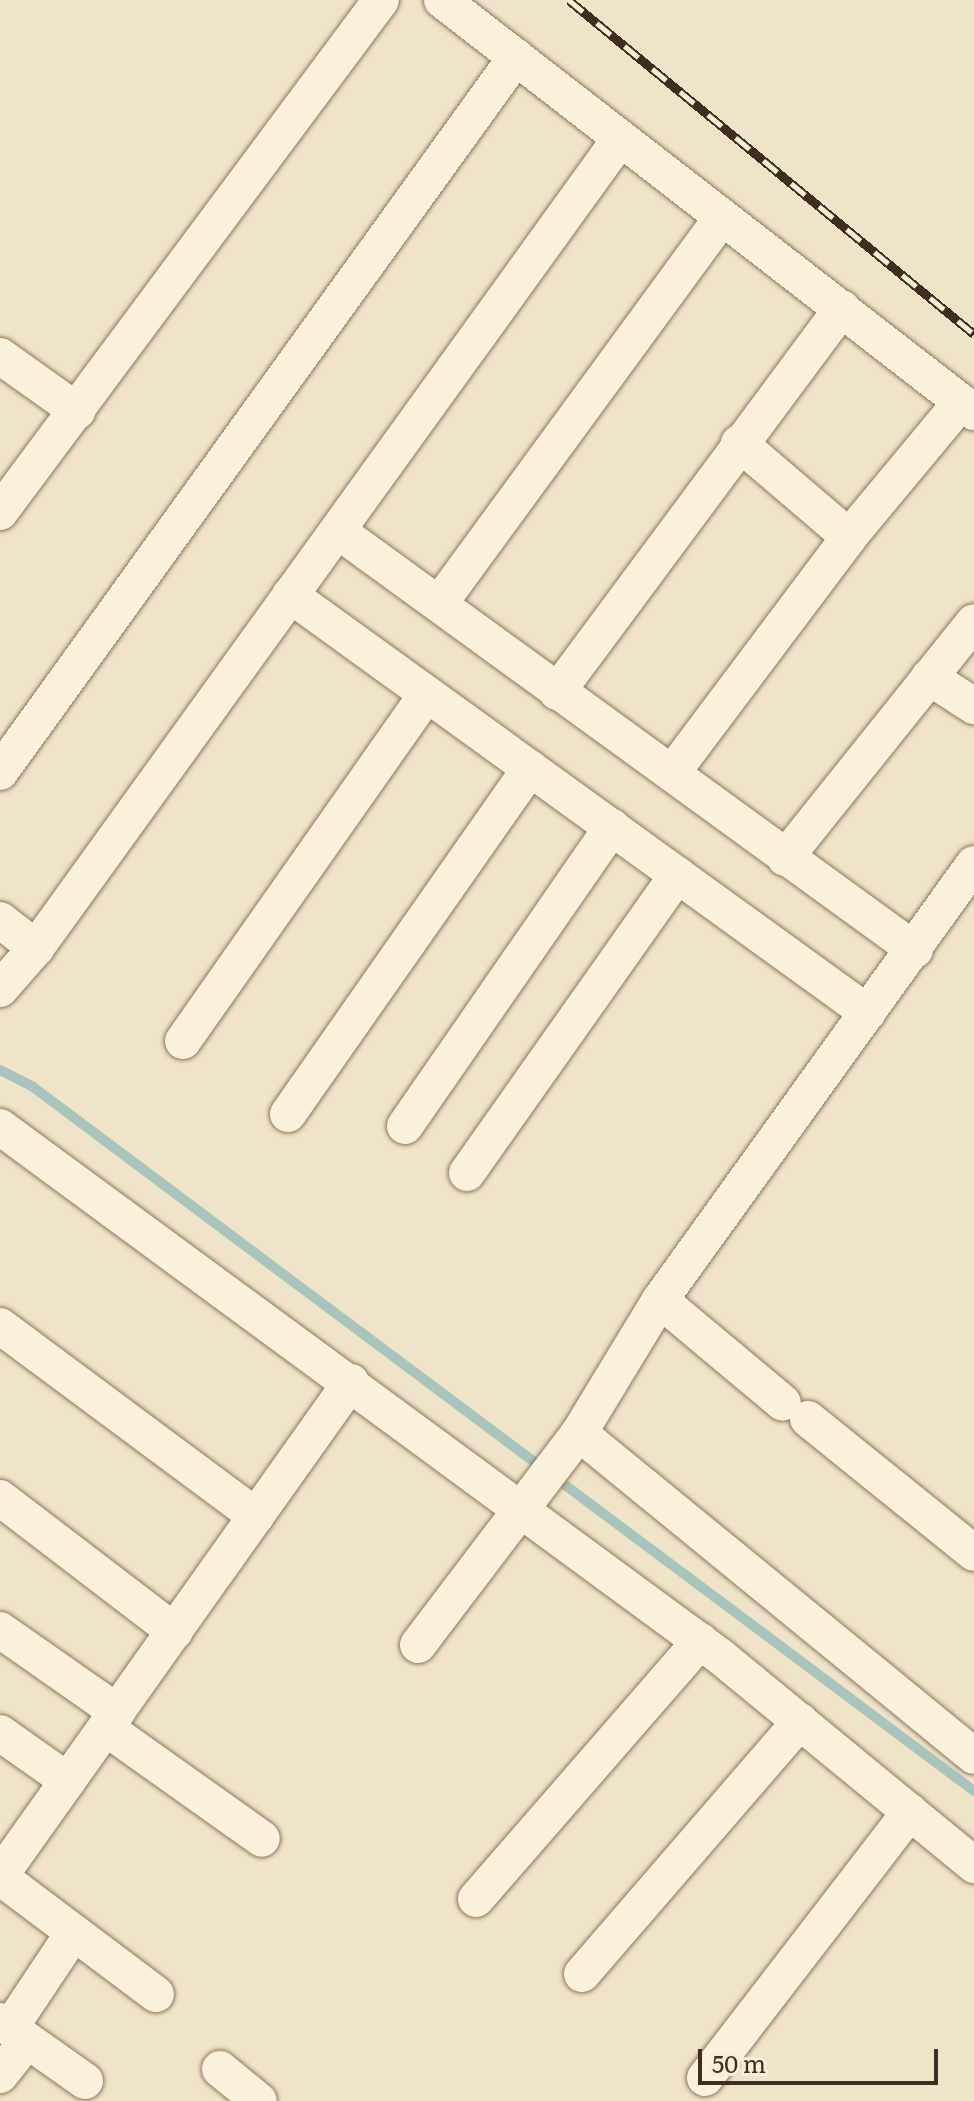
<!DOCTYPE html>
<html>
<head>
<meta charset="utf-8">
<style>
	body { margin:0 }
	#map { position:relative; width:974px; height:2101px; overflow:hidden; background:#f0e4c8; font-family:Literata,serif }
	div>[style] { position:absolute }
	.stream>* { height:10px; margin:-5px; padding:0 5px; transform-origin:5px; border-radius:5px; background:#a9c4bc }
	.roads { filter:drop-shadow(0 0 2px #8d765c) drop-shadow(0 0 2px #8d765c) }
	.minor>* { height:36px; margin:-18px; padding:0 18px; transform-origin:18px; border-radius:18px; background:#faf1dc }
	.rail>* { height:9px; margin-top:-4.5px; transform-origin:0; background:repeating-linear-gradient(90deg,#f7eed8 0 18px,#3d2e20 0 36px); box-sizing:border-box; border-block:2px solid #3d2e20 }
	span { translate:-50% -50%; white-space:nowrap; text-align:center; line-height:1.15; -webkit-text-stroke:7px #f7eed8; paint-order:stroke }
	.scale { position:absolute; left:698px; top:2049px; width:240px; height:36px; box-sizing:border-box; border:4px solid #3d2e20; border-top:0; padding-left:10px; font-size:24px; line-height:28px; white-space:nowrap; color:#3d2e20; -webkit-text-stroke:6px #f7eed8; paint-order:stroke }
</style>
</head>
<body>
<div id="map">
	<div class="stream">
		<div style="left:0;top:1070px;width:37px;rotate:27deg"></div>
		<div style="left:33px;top:1087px;width:1175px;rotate:36.8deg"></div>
	</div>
	<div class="roads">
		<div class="minor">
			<div style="left:442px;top:0;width:673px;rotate:37.76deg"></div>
			<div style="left:0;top:356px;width:95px;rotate:35.5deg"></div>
			<div style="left:739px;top:443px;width:145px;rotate:40.5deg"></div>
			<div style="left:0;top:512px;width:638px;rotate:-53.35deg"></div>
			<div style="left:338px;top:531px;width:713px;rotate:35.99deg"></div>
			<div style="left:290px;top:595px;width:713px;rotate:35.87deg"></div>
			<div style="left:439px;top:604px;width:477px;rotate:-53.8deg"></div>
			<div style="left:929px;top:677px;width:54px;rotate:32.8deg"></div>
			<div style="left:557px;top:692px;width:478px;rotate:-53.4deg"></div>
			<div style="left:0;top:772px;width:882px;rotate:-54.18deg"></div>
			<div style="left:672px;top:773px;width:295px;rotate:-53.1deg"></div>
			<div style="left:849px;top:537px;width:175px;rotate:-50.3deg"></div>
			<div style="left:785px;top:858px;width:302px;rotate:-51.3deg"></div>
			<div style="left:0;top:920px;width:46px;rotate:37.9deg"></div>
			<div style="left:0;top:989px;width:55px;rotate:-48.7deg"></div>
			<div style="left:36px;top:948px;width:998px;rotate:-54.18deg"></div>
			<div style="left:183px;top:1041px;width:424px;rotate:-54.9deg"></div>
			<div style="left:288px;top:1114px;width:422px;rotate:-55deg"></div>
			<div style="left:405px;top:1126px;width:364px;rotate:-55.3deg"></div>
			<div style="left:0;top:1127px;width:895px;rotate:36.32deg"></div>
			<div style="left:721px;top:1657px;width:328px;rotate:39.4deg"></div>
			<div style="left:467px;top:1173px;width:365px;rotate:-54.8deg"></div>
			<div style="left:660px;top:1300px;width:160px;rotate:39.9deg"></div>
			<div style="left:0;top:1326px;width:319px;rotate:36.6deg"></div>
			<div style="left:808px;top:1419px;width:213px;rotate:38.9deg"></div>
			<div style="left:579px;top:1433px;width:510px;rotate:39.27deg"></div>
			<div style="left:0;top:1498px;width:220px;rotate:37.4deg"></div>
			<div style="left:0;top:1630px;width:143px;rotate:35deg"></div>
			<div style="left:418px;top:1645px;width:266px;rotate:-52.8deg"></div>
			<div style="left:579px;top:1433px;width:156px;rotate:-58.7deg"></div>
			<div style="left:660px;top:1300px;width:537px;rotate:-54.24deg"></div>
			<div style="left:106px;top:1728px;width:191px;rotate:35.4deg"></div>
			<div style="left:0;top:1733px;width:83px;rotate:35.2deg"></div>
			<div style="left:0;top:1876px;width:606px;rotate:-54.61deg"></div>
			<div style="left:0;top:1877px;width:195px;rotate:36.9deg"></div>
			<div style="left:476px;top:1899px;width:342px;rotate:-49deg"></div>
			<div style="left:582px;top:1974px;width:334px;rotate:-49.2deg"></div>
			<div style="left:0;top:2021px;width:104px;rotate:35.2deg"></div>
			<div style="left:10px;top:2028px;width:115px;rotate:-56.3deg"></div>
			<div style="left:220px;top:2069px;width:50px;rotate:39.4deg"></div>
			<div style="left:0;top:2075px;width:43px;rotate:-51.5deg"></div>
			<div style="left:705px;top:2078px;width:336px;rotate:-52.4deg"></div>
		</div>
	</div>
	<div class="rail">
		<div style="left:569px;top:0;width:525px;rotate:39.51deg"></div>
	</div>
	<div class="scale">50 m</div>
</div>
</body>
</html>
